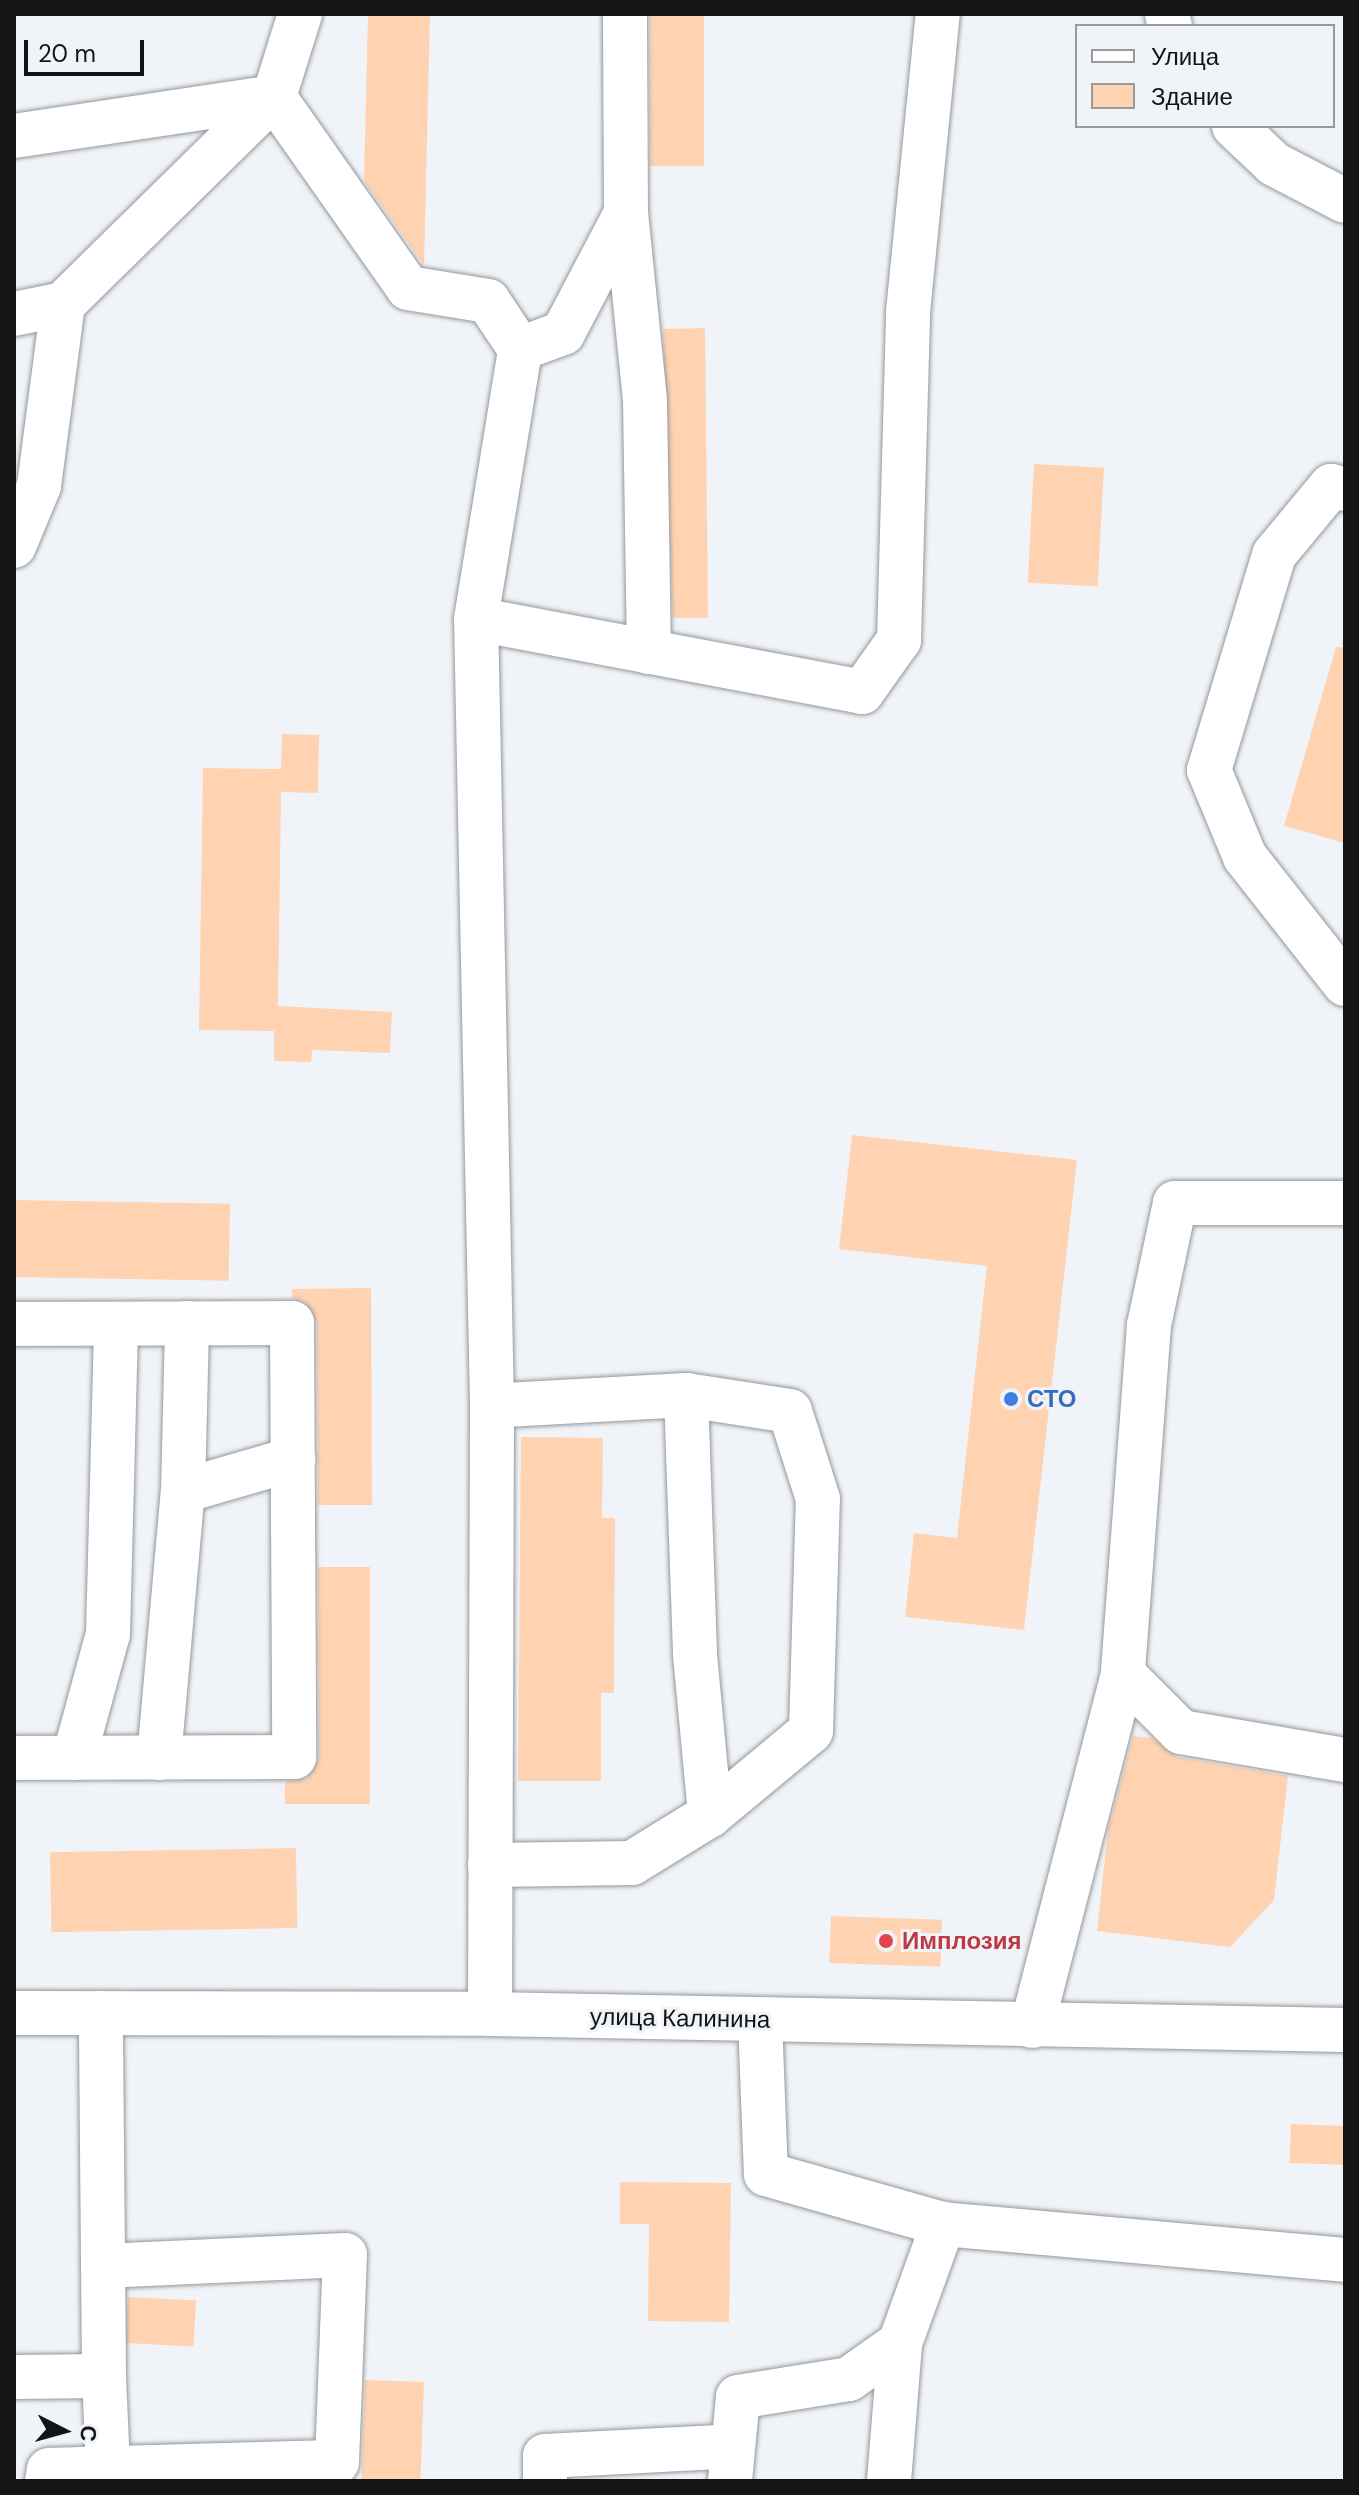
<!DOCTYPE html>
<html>
<head>
<meta charset="utf-8">
<style>
	body { margin:0 }
	#map { position:relative; width:1359px; height:2495px; overflow:hidden; background:#f0f4f8; font-family:"DM Sans",sans-serif }
	div>[style] { position:absolute }
	.building>* { inset:0; background:#ffd3b1; transform-origin:0 0 }
	.roads { filter:drop-shadow(0 0 2px #94979b) drop-shadow(0 0 2px #94979b) }
	.minor>* { height:44px; margin:-22px; padding:0 22px; transform-origin:22px; border-radius:22px; background:#fff }
	.dots>* { width:22px; height:22px; translate:-50% -50%; box-sizing:border-box; border:4px solid #f0f4f8; border-radius:50% }
	span { translate:-50% -50%; white-space:nowrap; text-align:center; line-height:1.15; -webkit-text-stroke:6px #f0f4f8; paint-order:stroke }
	.shop-label { font-size:24px; color:#366cbe; font-weight:700 }
	.left { translate:0 -50%; text-align:left }
	.health-label { font-size:24px; color:#be3a42; font-weight:700 }
	.street-label { font-size:24px; color:#121415 }
	.frame { position:absolute; inset:0; border:16px solid #121415; pointer-events:none }
	.legend { position:absolute; left:1075px; top:24px; width:260px; height:104px; box-sizing:border-box; background:#f0f4f8; border:2px solid #979a9d; margin:0; padding:10px 14px; list-style:none; font-size:24px; color:#121415 }
	.legend li { display:flex; align-items:center; gap:16px; height:40px }
	.legend b { width:40px; border:2px solid #979a9d }
	.north { position:absolute; left:24px; top:2391px; width:80px; height:80px; -webkit-text-stroke:6px #f0f4f8; paint-order:stroke; rotate:96deg; font-size:22px; font-weight:700; line-height:32px; text-align:center; color:#121415 }
	.north::after { content:''; display:block; margin:auto; width:28px; height:36px; background:#121415; clip-path:polygon(50% 0,100% 100%,50% 72%,0 100%) }
	.scale { position:absolute; left:24px; top:40px; width:120px; height:36px; box-sizing:border-box; border:4px solid #121415; border-top:0; padding-left:10px; font-size:24px; line-height:28px; white-space:nowrap; color:#121415; -webkit-text-stroke:6px #f0f4f8; paint-order:stroke }
</style>
</head>
<body>
<div id="map">
	<div class="building">
		<div style="clip-path:polygon(368px 14px,430px 14px,424px 265px,364px 181px)"></div>
		<div style="left:650px;top:14px;width:54px;height:152px"></div>
		<div style="clip-path:polygon(705px 328px,708px 618px,673px 618px,663px 329px)"></div>
		<div style="left:1034px;top:464px;width:70px;height:119px;rotate:3deg"></div>
		<div style="clip-path:polygon(1336px 647px,1345px 648px,1345px 843px,1284px 826px)"></div>
		<div style="clip-path:polygon(282px 734px,319px 735px,318px 793px,281px 792px,278px 1006px,392px 1012px,390px 1053px,312px 1050px,311px 1062px,274px 1061px,274px 1031px,199px 1030px,203px 768px,281px 769px)"></div>
		<div style="clip-path:polygon(852px 1135px,1077px 1160px,1024px 1630px,905px 1617px,914px 1533px,957px 1538px,987px 1266px,839px 1249px)"></div>
		<div style="left:14px;top:1200px;width:216px;height:77px;rotate:1deg"></div>
		<div style="clip-path:polygon(371px 1288px,372px 1505px,318px 1505px,317px 1323px,305px 1302px,292px 1298px,292px 1289px)"></div>
		<div style="clip-path:polygon(521px 1437px,603px 1438px,602px 1518px,615px 1518px,614px 1693px,601px 1693px,601px 1781px,518px 1781px)"></div>
		<div style="clip-path:polygon(318px 1567px,370px 1567px,370px 1804px,285px 1804px,285px 1782px,307px 1778px,319px 1758px)"></div>
		<div style="clip-path:polygon(1133px 1736px,1152px 1738px,1177px 1757px,1288px 1776px,1274px 1900px,1230px 1947px,1097px 1931px,1108px 1830px)"></div>
		<div style="left:296px;top:1848px;width:80px;height:246px;rotate:89deg"></div>
		<div style="left:831px;top:1916px;width:111px;height:47px;rotate:2deg"></div>
		<div style="left:1291px;top:2124px;width:54px;height:39px;rotate:2deg"></div>
		<div style="clip-path:polygon(620px 2182px,731px 2183px,729px 2322px,648px 2321px,649px 2224px,620px 2224px)"></div>
		<div style="left:128px;top:2297px;width:68px;height:46px;rotate:3deg"></div>
		<div style="left:365px;top:2380px;width:59px;height:101px;rotate:2deg"></div>
	</div>
	<div class="roads">
		<div class="minor">
			<div style="left:1167px;top:14px;width:12px;rotate:76deg"></div>
			<div style="left:1234px;top:126px;width:55px;rotate:43.5deg"></div>
			<div style="left:1274px;top:164px;width:80px;rotate:27.5deg"></div>
			<div style="left:14px;top:136px;width:263px;rotate:-8.5deg"></div>
			<div style="left:274px;top:97px;width:87px;rotate:-72.6deg"></div>
			<div style="left:626px;top:213px;width:189px;rotate:84.2deg"></div>
			<div style="left:645px;top:401px;width:251px;rotate:89.1deg"></div>
			<div style="left:14px;top:314px;width:50px;rotate:-11.5deg"></div>
			<div style="left:63px;top:304px;width:296px;rotate:-44.5deg"></div>
			<div style="left:274px;top:97px;width:233px;rotate:54.9deg"></div>
			<div style="left:408px;top:288px;width:81px;rotate:9.2deg"></div>
			<div style="left:488px;top:301px;width:58px;rotate:56.3deg"></div>
			<div style="left:1345px;top:489px;width:14px;rotate:-168deg"></div>
			<div style="left:1331px;top:486px;width:89px;rotate:129.6deg"></div>
			<div style="left:1274px;top:555px;width:225px;rotate:106.8deg"></div>
			<div style="left:1209px;top:770px;width:94px;rotate:67.5deg"></div>
			<div style="left:1245px;top:857px;width:162px;rotate:51.8deg"></div>
			<div style="left:14px;top:546px;width:65px;rotate:-67.4deg"></div>
			<div style="left:39px;top:486px;width:184px;rotate:-82.5deg"></div>
			<div style="left:476px;top:619px;width:393px;rotate:10.7deg"></div>
			<div style="left:862px;top:692px;width:64px;rotate:-54.6deg"></div>
			<div style="left:899px;top:640px;width:328px;rotate:-88.4deg"></div>
			<div style="left:908px;top:312px;width:300px;rotate:-84.3deg"></div>
			<div style="left:1345px;top:1203px;width:170px;rotate:180deg"></div>
			<div style="left:1175px;top:1203px;width:125px;rotate:102deg"></div>
			<div style="left:1149px;top:1325px;width:350px;rotate:94.3deg"></div>
			<div style="left:1123px;top:1674px;width:82px;rotate:45deg"></div>
			<div style="left:1181px;top:1732px;width:166px;rotate:9.7deg"></div>
			<div style="left:14px;top:1324px;width:278px;rotate:-0.2deg"></div>
			<div style="left:292px;top:1323px;width:434px;rotate:89.7deg"></div>
			<div style="left:294px;top:1757px;width:280px;rotate:179.8deg"></div>
			<div style="left:686px;top:1395px;width:260px;rotate:88deg"></div>
			<div style="left:695px;top:1655px;width:161px;rotate:84.6deg"></div>
			<div style="left:183px;top:1491px;width:115px;rotate:-16.2deg"></div>
			<div style="left:74px;top:1758px;width:129px;rotate:-74.7deg"></div>
			<div style="left:108px;top:1634px;width:310px;rotate:-88.5deg"></div>
			<div style="left:159px;top:1758px;width:268px;rotate:-84.9deg"></div>
			<div style="left:183px;top:1491px;width:168px;rotate:-88.6deg"></div>
			<div style="left:490px;top:1865px;width:142px;rotate:-0.8deg"></div>
			<div style="left:632px;top:1863px;width:92px;rotate:-31.6deg"></div>
			<div style="left:710px;top:1815px;width:131px;rotate:-39.7deg"></div>
			<div style="left:811px;top:1731px;width:232px;rotate:-88.3deg"></div>
			<div style="left:818px;top:1499px;width:92px;rotate:-107.7deg"></div>
			<div style="left:790px;top:1411px;width:105px;rotate:-171.3deg"></div>
			<div style="left:686px;top:1395px;width:194px;rotate:176.8deg"></div>
			<div style="left:14px;top:2013px;width:476px;rotate:0.1deg"></div>
			<div style="left:490px;top:2014px;width:855px;rotate:1.07deg"></div>
			<div style="left:490px;top:2014px;width:608px;rotate:-89.81deg"></div>
			<div style="left:492px;top:1406px;width:787px;rotate:-91.16deg"></div>
			<div style="left:476px;top:619px;width:274px;rotate:-80.7deg"></div>
			<div style="left:520px;top:349px;width:46px;rotate:-20.4deg"></div>
			<div style="left:563px;top:333px;width:136px;rotate:-62.3deg"></div>
			<div style="left:626px;top:213px;width:199px;rotate:-90.3deg"></div>
			<div style="left:760px;top:2020px;width:154px;rotate:87.8deg"></div>
			<div style="left:766px;top:2174px;width:184px;rotate:15.8deg"></div>
			<div style="left:943px;top:2224px;width:404px;rotate:5.1deg"></div>
			<div style="left:1032px;top:2026px;width:364px;rotate:-75.5deg"></div>
			<div style="left:104px;top:2376px;width:93px;rotate:87.5deg"></div>
			<div style="left:14px;top:2377px;width:90px;rotate:-0.6deg"></div>
			<div style="left:104px;top:2376px;width:363px;rotate:-90.5deg"></div>
			<div style="left:47px;top:2481px;width:11px;rotate:-80deg"></div>
			<div style="left:49px;top:2470px;width:288px;rotate:-1.6deg"></div>
			<div style="left:337px;top:2462px;width:207px;rotate:-87.8deg"></div>
			<div style="left:345px;top:2255px;width:242px;rotate:177.4deg"></div>
			<div style="left:545px;top:2481px;width:25px;rotate:-90deg"></div>
			<div style="left:545px;top:2456px;width:188px;rotate:-3deg"></div>
			<div style="left:730px;top:2481px;width:84px;rotate:-84.6deg"></div>
			<div style="left:738px;top:2397px;width:112px;rotate:-9.2deg"></div>
			<div style="left:849px;top:2379px;width:62px;rotate:-35.2deg"></div>
			<div style="left:889px;top:2481px;width:138px;rotate:-85.4deg"></div>
			<div style="left:900px;top:2343px;width:127px;rotate:-70.1deg"></div>
		</div>
	</div>
	<div class="dots">
		<div style="left:1011px;top:1399px;background:#3f7fe0"></div>
		<div style="left:886px;top:1941px;background:#e0444e"></div>
	</div>
	<div class="shop-label">
		<span class="left" style="left:1027px;top:1399px">СТО</span>
	</div>
	<div class="health-label">
		<span class="left" style="left:902px;top:1941px">Имплозия</span>
	</div>
	<div class="street-label">
		<span style="left:680px;top:2018px;rotate:1deg">улица Калинина</span>
	</div>
	<div class="frame"></div>
	<ul class="legend">
	<li><b style="height:10px;background:#fff"></b>Улица</li>
	<li><b style="height:22px;background:#ffd3b1"></b>Здание</li>
	</ul>
	<div class="north">С</div>
	<div class="scale">20 m</div>
</div>
</body>
</html>
